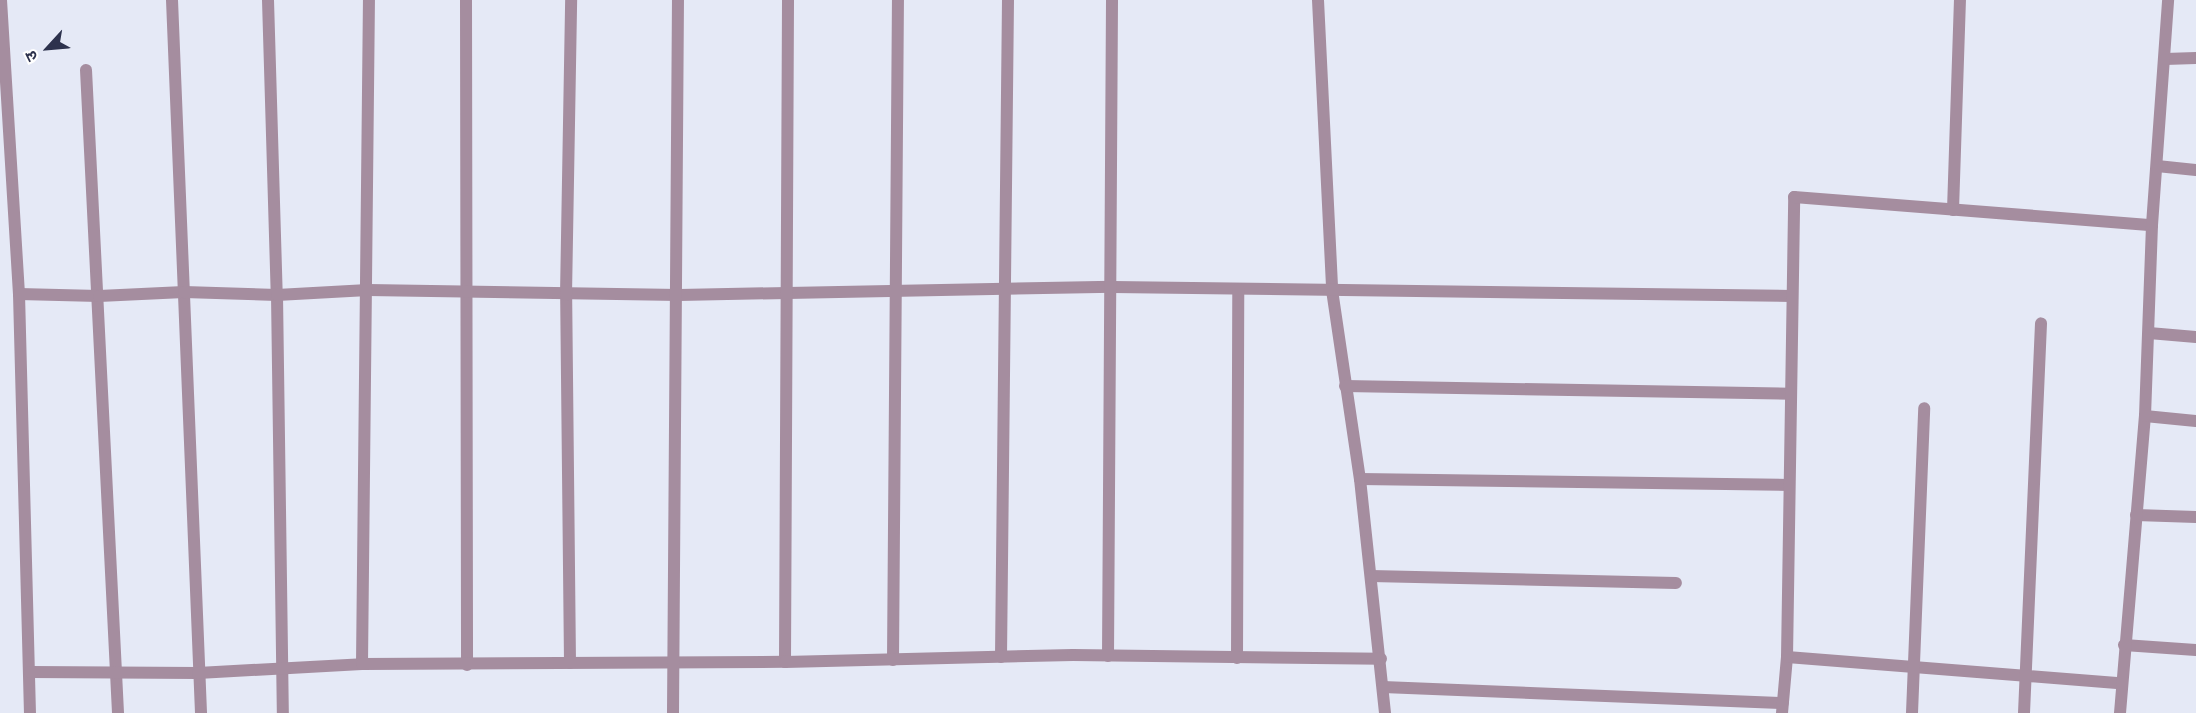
<!DOCTYPE html>
<html>
<head>
<meta charset="utf-8">
<style>
	body { margin:0 }
	#map { position:relative; width:2196px; height:713px; overflow:hidden; background:#e5e9f6; font-family:Arial,"Noto Sans Devanagari",sans-serif }
	div>[style] { position:absolute }
	.minor>* { height:12px; margin:-6px; padding:0 6px; transform-origin:6px; border-radius:6px; background:#a58d9f }
	span { translate:-50% -50%; white-space:nowrap; text-align:center; line-height:1.15; -webkit-text-stroke:4.5px #fff; paint-order:stroke }
	.north { position:absolute; left:18px; top:18px; width:60px; height:60px; -webkit-text-stroke:4px #fff; paint-order:stroke; rotate:244deg; font-size:16px; font-weight:700; line-height:24px; text-align:center; color:#2d324d }
	.north::after { content:''; display:block; margin:auto; width:21px; height:27px; background:#2d324d; clip-path:polygon(50% 0,100% 100%,50% 72%,0 100%) }
</style>
</head>
<body>
<div id="map">
	<div class="minor">
		<div style="left:1px;top:0;width:295px;rotate:86.5deg"></div>
		<div style="left:19px;top:294px;width:419px;rotate:88.5deg"></div>
		<div style="left:172px;top:0;width:714px;rotate:87.67deg"></div>
		<div style="left:268px;top:0;width:295px;rotate:88.3deg"></div>
		<div style="left:277px;top:295px;width:418px;rotate:89.2deg"></div>
		<div style="left:466px;top:0;width:665px;rotate:89.91deg"></div>
		<div style="left:1318px;top:0;width:290px;rotate:87.2deg"></div>
		<div style="left:1332px;top:290px;width:191px;rotate:81.6deg"></div>
		<div style="left:1360px;top:479px;width:235px;rotate:83.9deg"></div>
		<div style="left:2165px;top:59px;width:31px;rotate:-2deg"></div>
		<div style="left:86px;top:70px;width:644px;rotate:87.15deg"></div>
		<div style="left:2157px;top:166px;width:39px;rotate:6deg"></div>
		<div style="left:1953px;top:210px;width:210px;rotate:-88.1deg"></div>
		<div style="left:19px;top:294px;width:80px;rotate:1.4deg"></div>
		<div style="left:99px;top:296px;width:85px;rotate:-2.7deg"></div>
		<div style="left:184px;top:292px;width:93px;rotate:1.8deg"></div>
		<div style="left:277px;top:295px;width:91px;rotate:-3.1deg"></div>
		<div style="left:368px;top:290px;width:311px;rotate:0.9deg"></div>
		<div style="left:679px;top:295px;width:434px;rotate:-1.1deg"></div>
		<div style="left:1113px;top:287px;width:679px;rotate:0.76deg"></div>
		<div style="left:2149px;top:333px;width:47px;rotate:4.9deg"></div>
		<div style="left:1345px;top:386px;width:445px;rotate:1deg"></div>
		<div style="left:2145px;top:416px;width:51px;rotate:5.6deg"></div>
		<div style="left:1360px;top:479px;width:429px;rotate:0.8deg"></div>
		<div style="left:2136px;top:515px;width:60px;rotate:1.9deg"></div>
		<div style="left:1371px;top:576px;width:305px;rotate:1.3deg"></div>
		<div style="left:2124px;top:645px;width:72px;rotate:4deg"></div>
		<div style="left:1108px;top:656px;width:656px;rotate:-89.65deg"></div>
		<div style="left:1001px;top:657px;width:657px;rotate:-89.39deg"></div>
		<div style="left:1787px;top:657px;width:334px;rotate:4.5deg"></div>
		<div style="left:1237px;top:658px;width:369px;rotate:-89.8deg"></div>
		<div style="left:893px;top:660px;width:660px;rotate:-89.57deg"></div>
		<div style="left:785px;top:662px;width:662px;rotate:-89.74deg"></div>
		<div style="left:570px;top:663px;width:368px;rotate:-90.6deg"></div>
		<div style="left:566px;top:295px;width:295px;rotate:-89deg"></div>
		<div style="left:362px;top:664px;width:664px;rotate:-89.4deg"></div>
		<div style="left:30px;top:672px;width:168px;rotate:0.3deg"></div>
		<div style="left:198px;top:673px;width:164px;rotate:-3.1deg"></div>
		<div style="left:362px;top:664px;width:423px;rotate:-0.3deg"></div>
		<div style="left:785px;top:662px;width:288px;rotate:-1.4deg"></div>
		<div style="left:1073px;top:655px;width:308px;rotate:0.7deg"></div>
		<div style="left:1383px;top:687px;width:400px;rotate:2.3deg"></div>
		<div style="left:673px;top:713px;width:713px;rotate:-89.6deg"></div>
		<div style="left:1782px;top:713px;width:56px;rotate:-84.9deg"></div>
		<div style="left:1787px;top:657px;width:460px;rotate:-89.1deg"></div>
		<div style="left:1794px;top:197px;width:359px;rotate:4.5deg"></div>
		<div style="left:1912px;top:713px;width:305px;rotate:-87.7deg"></div>
		<div style="left:2024px;top:713px;width:390px;rotate:-87.5deg"></div>
		<div style="left:2120px;top:713px;width:298px;rotate:-85.2deg"></div>
		<div style="left:2145px;top:416px;width:191px;rotate:-87.9deg"></div>
		<div style="left:2152px;top:225px;width:226px;rotate:-85.9deg"></div>
	</div>
	<div class="north">उ</div>
</div>
</body>
</html>
